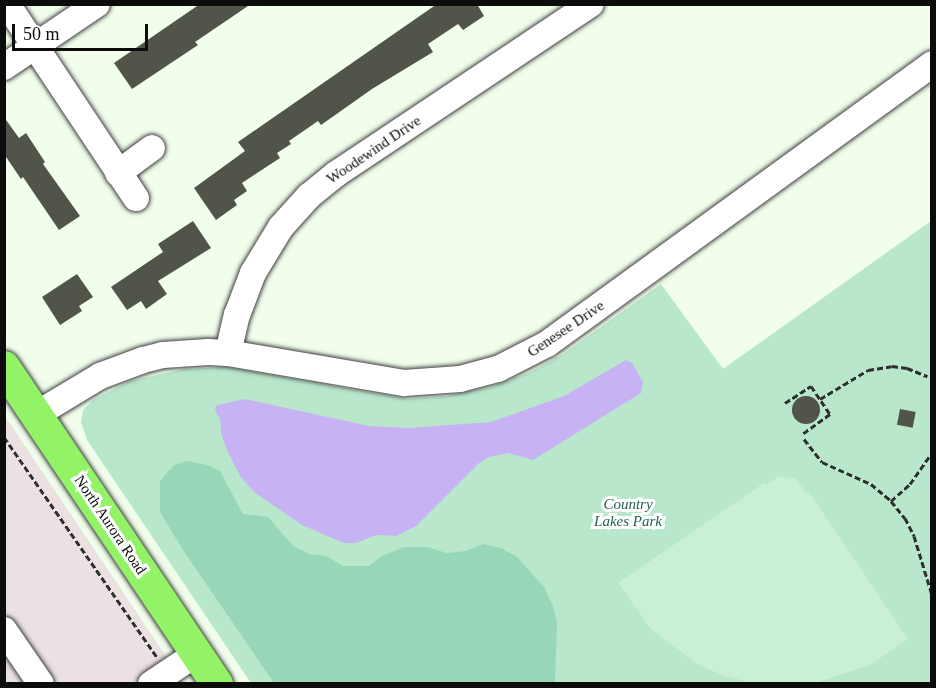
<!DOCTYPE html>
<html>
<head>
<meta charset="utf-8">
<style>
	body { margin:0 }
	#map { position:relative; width:936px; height:688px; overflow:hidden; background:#f1feec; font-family:Georgia,serif }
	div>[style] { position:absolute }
	.industrial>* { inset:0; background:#ebe1e2 }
	.green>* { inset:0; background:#b8e7cc }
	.forest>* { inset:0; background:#97d7b7 }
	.pitch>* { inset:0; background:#c9efd4 }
	.water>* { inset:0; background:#c7b3f4 }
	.building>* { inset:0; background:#515449; transform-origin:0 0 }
	.round { border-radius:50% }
	.path>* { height:3px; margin-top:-1.5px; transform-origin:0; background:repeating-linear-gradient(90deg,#2e2e2e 0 6px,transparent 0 9px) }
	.roads { filter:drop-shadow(0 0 2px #3f3f3f) drop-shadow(0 0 2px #3f3f3f) }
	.minor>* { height:26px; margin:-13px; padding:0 13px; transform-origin:13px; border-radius:13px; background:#fff }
	.major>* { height:32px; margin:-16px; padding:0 16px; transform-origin:16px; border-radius:16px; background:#92f367 }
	span { translate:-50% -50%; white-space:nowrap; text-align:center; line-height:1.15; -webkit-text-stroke:6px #fff; paint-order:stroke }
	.street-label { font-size:15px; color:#0c0c0c }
	.park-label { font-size:15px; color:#1f6150; font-style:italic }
	.frame { position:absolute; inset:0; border:6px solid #0c0c0c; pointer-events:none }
	.scale { position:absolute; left:12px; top:24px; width:136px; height:27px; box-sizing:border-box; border:3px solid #0c0c0c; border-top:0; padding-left:8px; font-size:18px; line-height:21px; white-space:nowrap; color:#0c0c0c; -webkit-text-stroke:4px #fff; paint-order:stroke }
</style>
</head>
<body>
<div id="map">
	<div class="industrial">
		<div style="clip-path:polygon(5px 416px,184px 683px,5px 683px)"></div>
	</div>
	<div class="green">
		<div style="clip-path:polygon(931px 221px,931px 683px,251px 683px,87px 440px,81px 422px,83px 410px,93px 400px,130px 381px,184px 369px,226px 367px,407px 399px,446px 396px,491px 387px,528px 373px,562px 355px,661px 284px,723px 369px)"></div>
	</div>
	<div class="forest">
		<div style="clip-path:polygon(187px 461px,207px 465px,220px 471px,243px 514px,268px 517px,293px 546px,309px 554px,326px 556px,343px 566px,369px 566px,380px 557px,404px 547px,427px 547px,447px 553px,466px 551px,483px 544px,501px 548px,517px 557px,544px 587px,553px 606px,557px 623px,555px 683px,274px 683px,183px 550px,160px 512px,160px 481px,174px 465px)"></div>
	</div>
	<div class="pitch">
		<div style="clip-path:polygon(780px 476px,796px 479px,806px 493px,809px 492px,908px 639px,870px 665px,815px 683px,749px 682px,722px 675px,697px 664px,651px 629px,618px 583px,764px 483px,766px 485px)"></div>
	</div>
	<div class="water">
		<div style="clip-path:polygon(626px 360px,632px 363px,643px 382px,641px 393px,533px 460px,508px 453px,489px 457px,479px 463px,416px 526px,397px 536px,376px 535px,356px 543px,344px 543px,302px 525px,254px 492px,240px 476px,227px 450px,221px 433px,220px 419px,215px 410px,217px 405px,245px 399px,369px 426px,409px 428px,491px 422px,564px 396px)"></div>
	</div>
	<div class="building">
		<div style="clip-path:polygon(200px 4px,251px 4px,195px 42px,198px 45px,132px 89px,114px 63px)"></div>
		<div style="clip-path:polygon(437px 4px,477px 4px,484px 16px,463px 30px,458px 24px,428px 44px,433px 52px,372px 89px,321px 125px,318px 121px,289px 141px,291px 144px,277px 153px,280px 158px,242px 183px,247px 191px,234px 200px,237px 205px,216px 220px,194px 188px,245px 151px,238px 142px)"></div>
		<div style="clip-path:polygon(4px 117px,19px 138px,26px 133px,45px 162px,43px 164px,80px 216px,59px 230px,23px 177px,21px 179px,4px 154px)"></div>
		<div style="clip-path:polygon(193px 221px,211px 248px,158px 281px,167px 294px,146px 309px,141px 301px,127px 310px,111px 287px,163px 252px,158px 244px)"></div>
		<div style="clip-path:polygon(77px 274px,93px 297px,79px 306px,82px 311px,60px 325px,42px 297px)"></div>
		<div class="round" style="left:792px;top:396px;width:28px;height:28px"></div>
		<div style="left:900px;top:409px;width:16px;height:16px;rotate:11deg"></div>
	</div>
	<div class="path">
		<div style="left:820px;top:399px;width:56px;rotate:-31.1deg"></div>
		<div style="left:868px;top:370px;width:24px;rotate:-9deg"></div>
		<div style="left:892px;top:366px;width:15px;rotate:8deg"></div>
		<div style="left:907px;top:368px;width:22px;rotate:22deg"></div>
		<div style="left:785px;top:403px;width:31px;rotate:-33deg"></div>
		<div style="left:811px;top:386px;width:34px;rotate:56deg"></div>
		<div style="left:830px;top:414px;width:36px;rotate:144deg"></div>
		<div style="left:4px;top:437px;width:268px;rotate:55.2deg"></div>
		<div style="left:804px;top:439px;width:29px;rotate:52deg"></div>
		<div style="left:822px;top:462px;width:54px;rotate:24.2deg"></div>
		<div style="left:871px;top:484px;width:26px;rotate:40deg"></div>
		<div style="left:891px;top:501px;width:22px;rotate:51deg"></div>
		<div style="left:905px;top:518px;width:20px;rotate:63deg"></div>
		<div style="left:914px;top:536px;width:62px;rotate:73deg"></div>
		<div style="left:891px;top:501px;width:25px;rotate:-42deg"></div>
		<div style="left:910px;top:484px;width:38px;rotate:-55deg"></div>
	</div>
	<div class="roads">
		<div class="minor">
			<div style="left:7px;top:4px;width:233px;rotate:56.4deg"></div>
			<div style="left:4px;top:67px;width:112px;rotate:-34.1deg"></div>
			<div style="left:118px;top:173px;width:42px;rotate:-36.3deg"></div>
			<div style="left:228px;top:353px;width:39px;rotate:-77deg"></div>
			<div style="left:237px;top:315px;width:45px;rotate:-69.1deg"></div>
			<div style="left:253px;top:273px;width:54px;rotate:-58.7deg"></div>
			<div style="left:281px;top:227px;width:42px;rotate:-47.9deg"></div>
			<div style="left:309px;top:196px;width:35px;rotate:-39deg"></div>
			<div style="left:336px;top:174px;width:306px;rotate:-33.7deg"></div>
			<div style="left:37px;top:414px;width:74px;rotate:-31.1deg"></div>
			<div style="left:100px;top:376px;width:46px;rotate:-20.4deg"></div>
			<div style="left:143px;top:360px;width:21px;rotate:-14deg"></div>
			<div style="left:163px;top:355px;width:45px;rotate:-3.8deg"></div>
			<div style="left:208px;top:352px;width:20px;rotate:3deg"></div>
			<div style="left:228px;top:353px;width:179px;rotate:9.7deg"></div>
			<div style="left:404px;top:383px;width:56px;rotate:-4.1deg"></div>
			<div style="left:460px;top:379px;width:39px;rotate:-15deg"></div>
			<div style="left:498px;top:369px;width:55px;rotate:-27deg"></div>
			<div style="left:547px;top:344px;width:476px;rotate:-36deg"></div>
			<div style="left:4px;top:630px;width:65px;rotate:55.6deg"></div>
			<div style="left:151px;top:684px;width:54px;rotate:-33.7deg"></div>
		</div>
		<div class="major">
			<div style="left:4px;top:367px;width:382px;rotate:56.1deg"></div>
		</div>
	</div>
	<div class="street-label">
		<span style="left:374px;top:150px;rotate:-34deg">Woodewind Drive</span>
		<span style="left:566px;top:329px;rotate:-34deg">Genesee Drive</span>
		<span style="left:110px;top:525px;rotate:56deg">North Aurora Road</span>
	</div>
	<div class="park-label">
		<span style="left:628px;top:513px">Country<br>Lakes Park</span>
	</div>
	<div class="frame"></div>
	<div class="scale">50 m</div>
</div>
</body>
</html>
